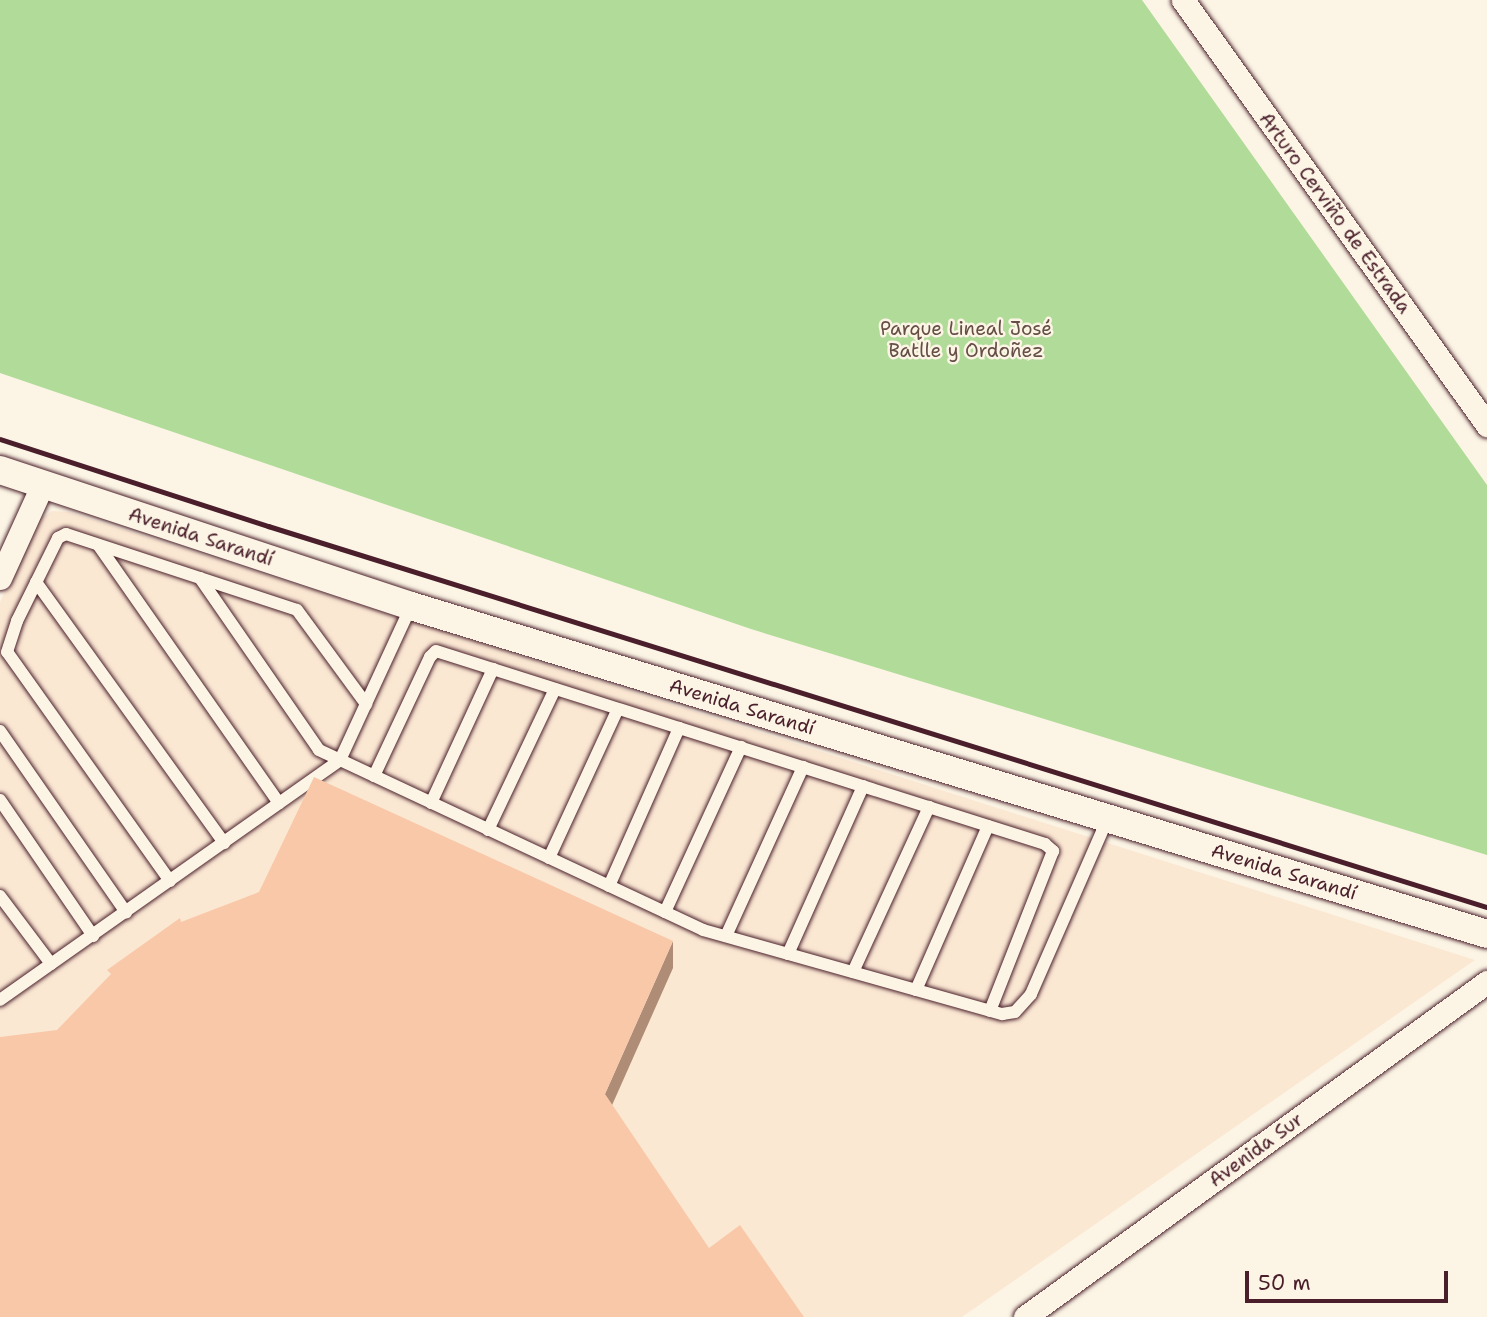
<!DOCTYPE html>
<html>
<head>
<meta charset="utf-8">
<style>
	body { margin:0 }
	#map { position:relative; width:1487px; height:1317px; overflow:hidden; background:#fcf5e5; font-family:"Shantell Sans",sans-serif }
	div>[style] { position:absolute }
	.built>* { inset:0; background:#fbe8d3 }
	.green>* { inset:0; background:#b0db98 }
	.roads { filter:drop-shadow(0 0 2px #4a1f2b) drop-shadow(0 0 2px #4a1f2b) }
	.service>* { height:12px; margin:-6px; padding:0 6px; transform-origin:6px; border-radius:6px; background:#fcf5e5 }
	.minor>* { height:23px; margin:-11.5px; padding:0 11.5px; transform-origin:11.5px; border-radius:11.5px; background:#fcf5e5 }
	.tertiary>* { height:28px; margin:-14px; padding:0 14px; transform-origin:14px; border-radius:14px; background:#fcf5e5 }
	.rail>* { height:5px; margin:-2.5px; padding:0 2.5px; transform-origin:2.5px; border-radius:2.5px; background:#4a1f2b }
	.shaded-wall>* { inset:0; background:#ae8c76 }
	.building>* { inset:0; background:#f9c8a9 }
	span { translate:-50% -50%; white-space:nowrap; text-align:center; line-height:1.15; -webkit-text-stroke:5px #fcf5e5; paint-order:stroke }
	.street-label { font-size:19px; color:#4a1f2b }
	.park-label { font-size:19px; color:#644e46 }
	.scale { position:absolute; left:1245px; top:1271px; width:203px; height:32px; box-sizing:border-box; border:4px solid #4a1f2b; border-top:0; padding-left:9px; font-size:21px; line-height:24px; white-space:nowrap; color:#4a1f2b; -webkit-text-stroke:5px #fcf5e5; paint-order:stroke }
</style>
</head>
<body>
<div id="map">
	<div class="built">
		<div style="clip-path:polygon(52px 511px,69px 512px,1475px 960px,962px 1317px,0 1317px,0 602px,37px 521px)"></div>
	</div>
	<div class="green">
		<div style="clip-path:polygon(0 0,1142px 0,1487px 485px,1487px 855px,751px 629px,0 373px)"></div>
	</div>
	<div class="roads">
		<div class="service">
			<div style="left:99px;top:546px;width:314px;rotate:55deg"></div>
			<div style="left:200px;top:578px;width:209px;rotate:55.3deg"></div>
			<div style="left:319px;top:750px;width:424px;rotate:25.1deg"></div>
			<div style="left:703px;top:930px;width:311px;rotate:15.7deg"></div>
			<div style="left:1002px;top:1014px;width:13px;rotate:-9deg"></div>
			<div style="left:1015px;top:1012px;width:24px;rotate:-48deg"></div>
			<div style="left:1031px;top:994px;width:192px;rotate:-66.4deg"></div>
			<div style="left:36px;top:582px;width:322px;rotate:54.2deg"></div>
			<div style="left:0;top:731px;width:221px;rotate:55.2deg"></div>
			<div style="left:374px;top:776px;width:132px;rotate:-64.8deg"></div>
			<div style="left:430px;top:657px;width:8px;rotate:-45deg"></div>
			<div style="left:436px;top:651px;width:639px;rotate:17.58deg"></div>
			<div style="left:1045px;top:844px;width:11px;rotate:41deg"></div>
			<div style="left:1053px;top:851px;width:172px;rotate:111.5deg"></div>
			<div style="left:0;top:800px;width:165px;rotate:55.6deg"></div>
			<div style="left:431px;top:803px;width:148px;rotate:-65.2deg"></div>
			<div style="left:488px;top:830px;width:156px;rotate:-64.6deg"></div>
			<div style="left:549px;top:858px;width:164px;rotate:-65.2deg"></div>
			<div style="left:170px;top:881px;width:281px;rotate:-125.4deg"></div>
			<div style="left:7px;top:652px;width:33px;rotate:-72deg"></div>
			<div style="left:17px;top:621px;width:93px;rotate:-63.7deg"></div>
			<div style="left:58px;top:538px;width:9px;rotate:-27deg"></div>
			<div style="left:66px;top:534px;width:243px;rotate:18.2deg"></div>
			<div style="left:297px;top:610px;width:117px;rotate:53.7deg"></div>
			<div style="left:609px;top:886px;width:173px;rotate:-66.1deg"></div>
			<div style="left:0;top:896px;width:85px;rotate:53.1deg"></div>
			<div style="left:665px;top:912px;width:182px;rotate:-65.3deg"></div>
			<div style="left:726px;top:936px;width:186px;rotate:-65.5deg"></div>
			<div style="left:788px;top:954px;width:184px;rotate:-65.9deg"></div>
			<div style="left:853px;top:972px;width:182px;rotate:-65.3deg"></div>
			<div style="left:916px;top:990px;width:179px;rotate:-66.3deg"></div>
			<div style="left:0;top:1000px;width:416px;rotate:-35.2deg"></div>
			<div style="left:340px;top:760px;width:170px;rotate:-65.2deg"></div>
		</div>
		<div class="minor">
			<div style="left:1183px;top:0;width:523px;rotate:54.42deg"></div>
			<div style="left:0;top:578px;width:101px;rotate:-65.5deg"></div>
			<div style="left:1025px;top:1317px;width:571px;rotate:-35.95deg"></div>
		</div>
		<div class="tertiary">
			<div style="left:0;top:470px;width:433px;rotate:18.3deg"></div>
			<div style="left:411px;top:606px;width:1125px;rotate:16.95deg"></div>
		</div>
	</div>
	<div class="rail">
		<div style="left:0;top:439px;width:282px;rotate:18deg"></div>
		<div style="left:268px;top:526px;width:1277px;rotate:17.36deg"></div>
	</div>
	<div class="shaded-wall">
		<div style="clip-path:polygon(673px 941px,673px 968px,605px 1121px,605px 1094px)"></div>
	</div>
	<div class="building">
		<div style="clip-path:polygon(314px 777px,673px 941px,605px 1094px,709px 1248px,740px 1225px,804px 1317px,0 1317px,0 1037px,57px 1030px,111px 974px,107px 970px,180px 918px,181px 922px,259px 892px)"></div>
	</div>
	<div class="street-label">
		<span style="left:1335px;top:213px;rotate:54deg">Arturo Cerviño de Estrada</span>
		<span style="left:201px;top:537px;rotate:18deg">Avenida Sarandí</span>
		<span style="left:742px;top:707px;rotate:17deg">Avenida Sarandí</span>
		<span style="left:1284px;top:872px;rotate:17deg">Avenida Sarandí</span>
		<span style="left:1256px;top:1150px;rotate:-36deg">Avenida Sur</span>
	</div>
	<div class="park-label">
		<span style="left:966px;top:340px">Parque Lineal José<br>Batlle y Ordoñez</span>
	</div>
	<div class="scale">50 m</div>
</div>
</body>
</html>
